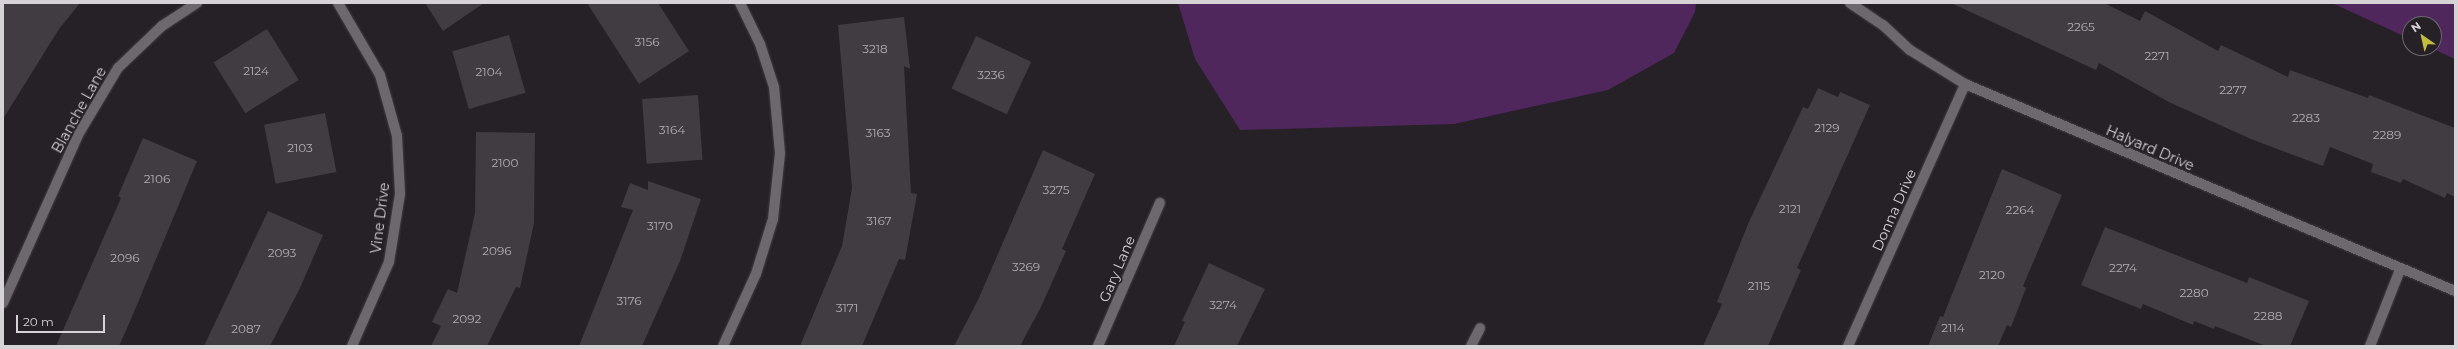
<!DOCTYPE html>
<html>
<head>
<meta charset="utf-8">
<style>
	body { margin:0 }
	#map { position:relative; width:2458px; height:349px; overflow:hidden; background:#252126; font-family:Montserrat,sans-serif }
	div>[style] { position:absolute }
	.water>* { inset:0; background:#50275d }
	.building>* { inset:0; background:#403c42; transform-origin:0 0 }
	.roads { filter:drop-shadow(0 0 1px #423e43) drop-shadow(0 0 1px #423e43) }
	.minor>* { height:10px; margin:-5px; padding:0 5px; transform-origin:5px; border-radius:5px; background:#6c686e }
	span { translate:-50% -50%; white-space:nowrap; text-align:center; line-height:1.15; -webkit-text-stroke:3.5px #252126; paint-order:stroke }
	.number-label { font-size:12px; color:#b0adb1 }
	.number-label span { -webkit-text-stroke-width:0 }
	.street-label { font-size:14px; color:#d5d3d6 }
	.frame { position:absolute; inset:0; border:4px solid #d5d3d6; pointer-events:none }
	.north { position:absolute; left:2402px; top:16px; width:40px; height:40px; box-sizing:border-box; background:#252126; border:1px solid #6b686c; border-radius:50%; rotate:326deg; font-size:11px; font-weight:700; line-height:16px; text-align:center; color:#d5d3d6 }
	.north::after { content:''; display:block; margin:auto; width:14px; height:18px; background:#c2bd3f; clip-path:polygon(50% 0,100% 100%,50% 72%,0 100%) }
	.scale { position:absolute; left:16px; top:315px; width:89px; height:18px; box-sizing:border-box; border:2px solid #d5d3d6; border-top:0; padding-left:5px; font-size:12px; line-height:14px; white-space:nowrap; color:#d5d3d6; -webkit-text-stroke:3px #252126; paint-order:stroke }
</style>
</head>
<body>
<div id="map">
	<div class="water">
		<div style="clip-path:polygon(1178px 3px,1696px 3px,1695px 12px,1674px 53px,1608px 90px,1454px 124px,1240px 130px,1195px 59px)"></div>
		<div style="clip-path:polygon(2332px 3px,2455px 3px,2455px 59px,2431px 48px,2434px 48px,2434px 24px,2410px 24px,2410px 39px)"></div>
	</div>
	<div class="building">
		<div style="clip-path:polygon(3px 3px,80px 3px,59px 29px,3px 119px)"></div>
		<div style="clip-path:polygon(425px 3px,484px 3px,443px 31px)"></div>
		<div style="clip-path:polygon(587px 3px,658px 3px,689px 51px,639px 84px)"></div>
		<div style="clip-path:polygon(1951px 3px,2104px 3px,2140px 21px,2145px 11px,2218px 51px,2221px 45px,2288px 77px,2290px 70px,2368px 98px,2369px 95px,2455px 128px,2455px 197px,2447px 193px,2445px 198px,2403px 179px,2401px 183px,2371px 172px,2373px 164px,2330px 147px,2323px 166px,2251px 139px,2169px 102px,2099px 63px,2096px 70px)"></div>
		<div style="clip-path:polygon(904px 17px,910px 69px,904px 66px,911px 193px,917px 194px,905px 260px,899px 259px,862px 346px,800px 346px,842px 246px,852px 188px,838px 25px)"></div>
		<div style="left:267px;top:29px;width:60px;height:63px;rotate:58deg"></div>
		<div style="left:509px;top:35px;width:60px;height:59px;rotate:74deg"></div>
		<div style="left:976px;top:36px;width:61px;height:58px;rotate:25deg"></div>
		<div style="clip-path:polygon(1818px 88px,1838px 97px,1840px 92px,1870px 105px,1797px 268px,1801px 270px,1768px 346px,1703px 346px,1722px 304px,1717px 302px,1748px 224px,1803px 107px,1808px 109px)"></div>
		<div style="left:698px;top:95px;width:65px;height:56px;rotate:86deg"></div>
		<div style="left:325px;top:113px;width:60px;height:62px;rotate:79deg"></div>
		<div style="clip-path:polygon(476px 132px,535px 133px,534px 223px,520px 288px,516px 287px,487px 346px,431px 346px,441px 326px,432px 322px,448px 289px,457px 293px,475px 213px)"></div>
		<div style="clip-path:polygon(143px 138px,197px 161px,131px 319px,119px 346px,56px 346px,121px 198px,118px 196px)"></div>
		<div style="clip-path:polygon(1043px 150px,1095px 174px,1062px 249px,1066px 251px,1041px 307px,1020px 346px,954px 346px,978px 300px)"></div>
		<div style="clip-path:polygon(2002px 169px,2062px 195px,2023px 286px,2026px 288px,2011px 327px,2007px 325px,1998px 346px,1928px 346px,1940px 316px,1943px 317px)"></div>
		<div style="clip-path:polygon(648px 181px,701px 199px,680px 261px,642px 346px,579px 346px,633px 210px,621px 207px,630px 183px,648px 190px)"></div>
		<div style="clip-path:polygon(268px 211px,323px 235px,300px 288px,270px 346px,204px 346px)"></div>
		<div style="clip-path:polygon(2105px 227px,2247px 283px,2249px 277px,2309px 301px,2290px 346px,2266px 346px,2215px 326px,2214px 329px,2194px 321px,2193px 325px,2143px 304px,2141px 309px,2081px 285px)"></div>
		<div style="clip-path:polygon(1209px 263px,1265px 289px,1237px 346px,1174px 346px,1185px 322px,1182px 321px)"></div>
	</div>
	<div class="roads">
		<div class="minor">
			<div style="left:338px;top:3px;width:83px;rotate:59.7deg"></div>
			<div style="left:380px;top:75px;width:63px;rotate:74.4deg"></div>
			<div style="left:397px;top:136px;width:58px;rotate:87deg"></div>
			<div style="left:400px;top:194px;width:69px;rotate:99.2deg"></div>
			<div style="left:389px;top:262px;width:92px;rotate:113.8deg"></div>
			<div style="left:1850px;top:3px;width:40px;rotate:34deg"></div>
			<div style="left:1883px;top:25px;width:37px;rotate:43deg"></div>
			<div style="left:1910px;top:50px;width:65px;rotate:31.7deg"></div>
			<div style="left:1965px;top:84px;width:532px;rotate:22.9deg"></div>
			<div style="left:3px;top:303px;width:184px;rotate:-65.9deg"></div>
			<div style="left:78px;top:135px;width:78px;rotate:-59.2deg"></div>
			<div style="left:118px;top:68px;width:61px;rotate:-43.7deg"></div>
			<div style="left:162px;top:26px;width:42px;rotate:-33.3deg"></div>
			<div style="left:723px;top:346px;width:79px;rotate:-65.4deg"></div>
			<div style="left:756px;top:274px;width:58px;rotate:-72.8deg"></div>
			<div style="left:773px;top:219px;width:66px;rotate:-83.9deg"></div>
			<div style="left:780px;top:153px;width:66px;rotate:-95.2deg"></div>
			<div style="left:774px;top:87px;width:45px;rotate:-108deg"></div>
			<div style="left:760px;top:44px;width:46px;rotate:-116deg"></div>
			<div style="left:1098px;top:346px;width:156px;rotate:-66.6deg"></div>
			<div style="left:1471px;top:346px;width:20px;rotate:-63deg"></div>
			<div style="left:1848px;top:346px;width:287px;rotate:-65.9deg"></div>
			<div style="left:2370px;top:346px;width:82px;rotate:-68.5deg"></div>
		</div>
	</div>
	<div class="number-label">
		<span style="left:2081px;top:27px">2265</span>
		<span style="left:647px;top:42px">3156</span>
		<span style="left:875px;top:49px">3218</span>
		<span style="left:2157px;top:56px">2271</span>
		<span style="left:256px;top:71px">2124</span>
		<span style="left:489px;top:72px">2104</span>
		<span style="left:991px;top:75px">3236</span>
		<span style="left:2233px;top:90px">2277</span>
		<span style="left:2306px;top:118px">2283</span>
		<span style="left:1827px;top:128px">2129</span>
		<span style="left:672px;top:130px">3164</span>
		<span style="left:878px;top:133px">3163</span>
		<span style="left:2387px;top:135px">2289</span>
		<span style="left:300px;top:148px">2103</span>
		<span style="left:505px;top:163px">2100</span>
		<span style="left:157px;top:179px">2106</span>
		<span style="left:1056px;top:190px">3275</span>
		<span style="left:1790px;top:209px">2121</span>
		<span style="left:2020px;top:210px">2264</span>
		<span style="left:879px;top:221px">3167</span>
		<span style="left:660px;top:226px">3170</span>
		<span style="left:497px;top:251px">2096</span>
		<span style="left:282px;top:253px">2093</span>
		<span style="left:125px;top:258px">2096</span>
		<span style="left:1026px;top:267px">3269</span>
		<span style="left:2123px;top:268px">2274</span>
		<span style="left:1992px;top:275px">2120</span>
		<span style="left:1759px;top:286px">2115</span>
		<span style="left:2194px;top:293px">2280</span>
		<span style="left:629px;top:301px">3176</span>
		<span style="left:1223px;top:305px">3274</span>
		<span style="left:847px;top:308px">3171</span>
		<span style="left:2268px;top:316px">2288</span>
		<span style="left:467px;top:319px">2092</span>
		<span style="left:1953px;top:328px">2114</span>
		<span style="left:246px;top:329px">2087</span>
	</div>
	<div class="street-label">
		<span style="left:79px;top:110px;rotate:-61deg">Blanche Lane</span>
		<span style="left:2150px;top:148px;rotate:23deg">Halyard Drive</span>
		<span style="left:1894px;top:210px;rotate:-66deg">Donna Drive</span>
		<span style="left:380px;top:218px;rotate:-83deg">Vine Drive</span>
		<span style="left:1117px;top:269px;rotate:-67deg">Gary Lane</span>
	</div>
	<div class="frame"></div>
	<div class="north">N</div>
	<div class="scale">20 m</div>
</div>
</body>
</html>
